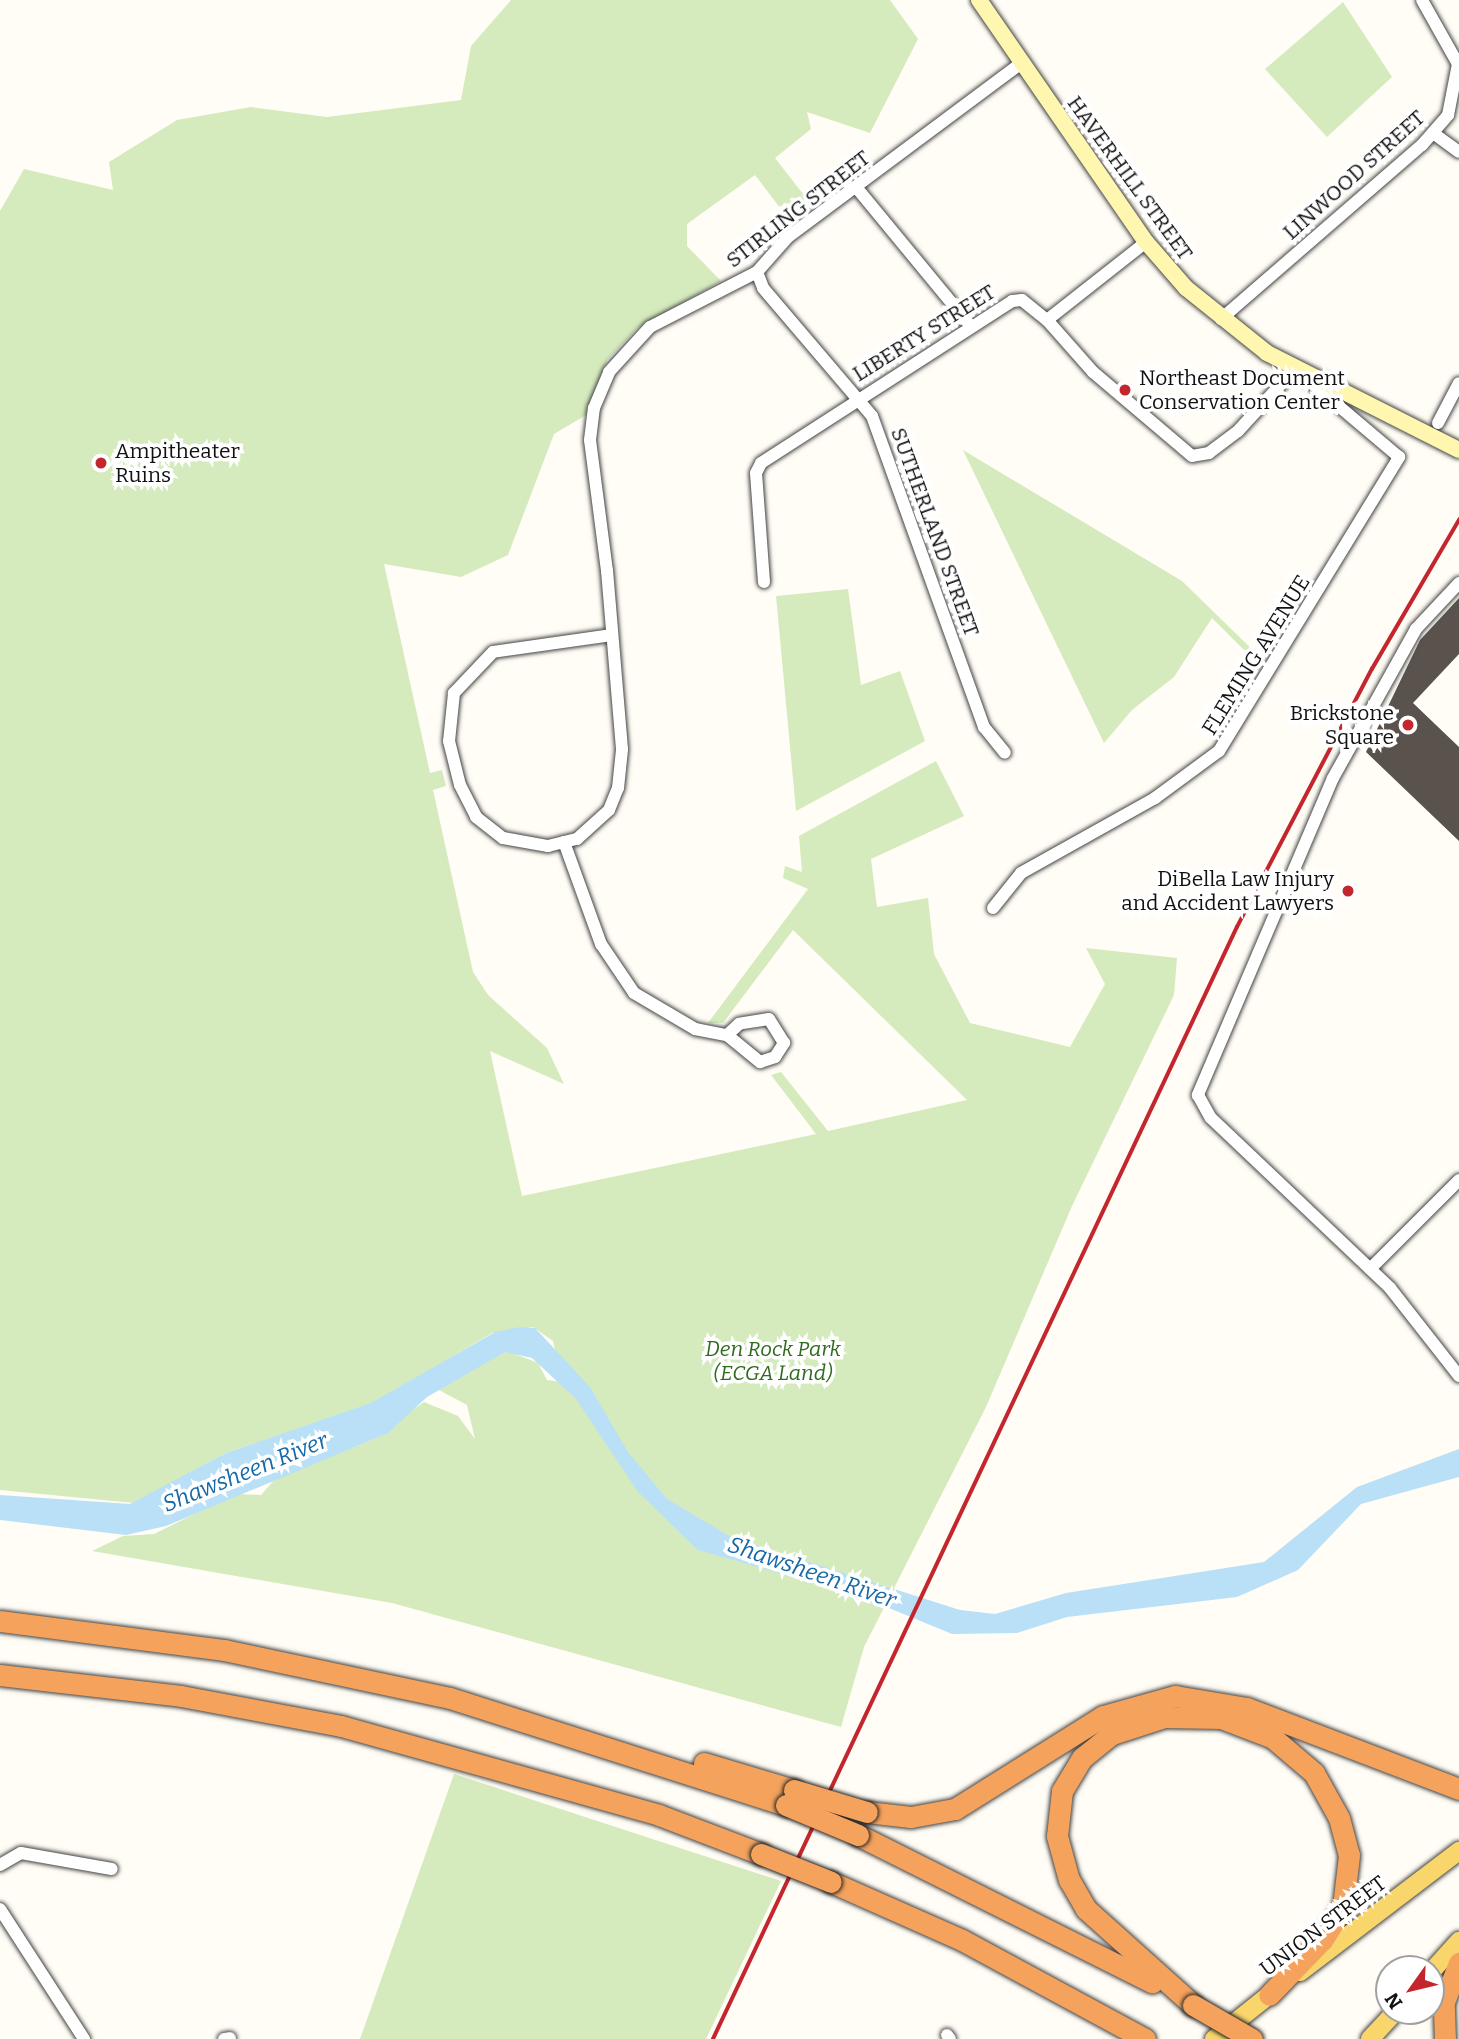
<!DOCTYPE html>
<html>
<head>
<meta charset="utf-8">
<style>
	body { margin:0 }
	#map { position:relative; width:1459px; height:2039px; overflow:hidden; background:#fffdf5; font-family:Bitter,serif }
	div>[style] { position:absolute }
	.green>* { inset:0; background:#d5ebbd }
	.water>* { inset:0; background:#b9e0f7 }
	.building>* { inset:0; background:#5a524d }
	.roads { filter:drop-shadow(0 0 2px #444) drop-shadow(0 0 2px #444) }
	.minor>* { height:12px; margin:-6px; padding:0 6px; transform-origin:6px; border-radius:6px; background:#fff }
	.secondary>* { height:16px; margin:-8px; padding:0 8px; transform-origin:8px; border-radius:8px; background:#fff6b0 }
	.primary>* { height:18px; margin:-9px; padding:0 9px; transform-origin:9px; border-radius:9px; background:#f9d66b }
	.motorway>* { height:21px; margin:-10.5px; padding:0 10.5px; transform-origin:10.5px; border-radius:10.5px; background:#f5a25d }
	.rail>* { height:3.5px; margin:-1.75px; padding:0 1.75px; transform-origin:1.75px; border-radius:1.75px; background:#c4262e }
	.bridges { filter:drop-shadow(0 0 2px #222) drop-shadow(0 0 2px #222) }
	.motorway-bridge>* { height:21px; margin:-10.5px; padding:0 10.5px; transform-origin:10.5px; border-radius:10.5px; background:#f5a25d }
	.dots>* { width:19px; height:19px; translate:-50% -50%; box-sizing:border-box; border:4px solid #fff; border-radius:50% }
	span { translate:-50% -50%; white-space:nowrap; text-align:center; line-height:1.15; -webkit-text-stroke:7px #fff; paint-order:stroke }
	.street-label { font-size:21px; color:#111 }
	.poi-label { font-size:21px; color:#111 }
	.left { translate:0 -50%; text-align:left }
	.right { translate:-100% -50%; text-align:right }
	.park-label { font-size:21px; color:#2f6b1f; font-style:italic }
	.water-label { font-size:23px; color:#1768a6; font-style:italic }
	.north { position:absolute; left:1375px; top:1955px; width:70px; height:70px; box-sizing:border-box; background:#fff; border:2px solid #a0a0a0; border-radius:50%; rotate:236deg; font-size:19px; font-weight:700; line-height:28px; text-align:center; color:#111 }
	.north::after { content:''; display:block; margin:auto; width:24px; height:32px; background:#c4262e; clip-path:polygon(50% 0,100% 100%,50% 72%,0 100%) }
</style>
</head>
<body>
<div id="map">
	<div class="green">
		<div style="clip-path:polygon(511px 0,890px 0,918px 39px,870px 133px,807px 112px,811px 129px,775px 158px,814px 208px,793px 225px,755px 175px,687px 224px,687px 246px,721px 281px,637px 328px,607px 360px,586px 415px,554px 434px,508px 555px,461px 577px,384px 564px,430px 773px,442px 770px,446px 786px,433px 790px,473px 972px,488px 995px,547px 1048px,564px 1084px,490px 1051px,522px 1196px,816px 1134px,771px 1075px,781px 1072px,828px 1131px,967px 1100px,793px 930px,723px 1023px,708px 1023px,808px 889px,783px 878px,785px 866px,802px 872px,799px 836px,936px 761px,964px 816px,871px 859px,877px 907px,928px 898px,934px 954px,970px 1023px,1070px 1047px,1105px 984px,1086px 948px,1177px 958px,1174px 995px,1072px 1206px,986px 1407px,864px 1647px,841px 1727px,392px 1603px,92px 1551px,123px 1536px,154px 1534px,235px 1494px,261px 1495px,275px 1479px,369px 1441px,424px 1402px,458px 1416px,475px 1439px,467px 1405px,437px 1389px,502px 1349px,538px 1363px,547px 1380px,562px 1382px,553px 1341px,533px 1327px,492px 1333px,376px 1402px,226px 1453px,134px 1503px,0 1490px,0 211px,24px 169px,113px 190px,109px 162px,177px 120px,251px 107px,327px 117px,461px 100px,471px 46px)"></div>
		<div style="clip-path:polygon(1343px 2px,1392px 77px,1327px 137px,1265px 69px)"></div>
		<div style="clip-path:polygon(963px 450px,1182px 581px,1264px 661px,1261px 667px,1212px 618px,1174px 677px,1132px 710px,1104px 743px)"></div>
		<div style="clip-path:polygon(848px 589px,861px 685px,900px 671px,925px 741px,796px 811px,776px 596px)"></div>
		<div style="clip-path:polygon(454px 1774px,781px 1881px,706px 2039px,360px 2039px)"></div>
	</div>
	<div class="water">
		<div style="clip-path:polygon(520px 1327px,535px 1328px,590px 1387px,628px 1452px,667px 1499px,731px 1537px,960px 1610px,995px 1614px,1066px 1593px,1264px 1562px,1357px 1487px,1459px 1449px,1459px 1477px,1361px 1504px,1298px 1570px,1237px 1597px,1067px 1617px,1017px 1633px,952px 1634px,860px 1596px,698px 1550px,638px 1492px,576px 1399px,532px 1358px,505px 1352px,427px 1397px,388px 1433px,166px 1526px,126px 1535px,0 1520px,0 1495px,130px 1504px,226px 1453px,371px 1403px,495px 1332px)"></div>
	</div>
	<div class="building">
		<div style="clip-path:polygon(1459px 598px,1459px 654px,1413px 703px,1459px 747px,1459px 841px,1366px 752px,1420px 640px)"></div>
	</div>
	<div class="roads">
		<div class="minor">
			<div style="left:1433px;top:133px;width:32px;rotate:36deg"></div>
			<div style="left:856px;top:187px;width:176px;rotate:50.5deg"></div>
			<div style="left:757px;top:272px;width:17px;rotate:69deg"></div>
			<div style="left:763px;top:288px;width:168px;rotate:49.6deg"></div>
			<div style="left:872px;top:416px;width:331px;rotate:70.2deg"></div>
			<div style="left:984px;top:727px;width:33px;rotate:51deg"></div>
			<div style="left:1221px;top:319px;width:266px;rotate:-40.9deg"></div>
			<div style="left:1422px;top:145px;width:40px;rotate:-49deg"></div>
			<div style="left:1448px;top:115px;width:52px;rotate:-78.9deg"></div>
			<div style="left:1458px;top:64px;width:73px;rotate:-119.4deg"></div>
			<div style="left:1438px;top:423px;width:45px;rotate:-62.3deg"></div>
			<div style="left:764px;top:582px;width:109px;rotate:-94.2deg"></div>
			<div style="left:756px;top:473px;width:11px;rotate:-63deg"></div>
			<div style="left:761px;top:463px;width:299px;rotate:-32.8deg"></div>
			<div style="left:1012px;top:301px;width:10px;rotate:-6deg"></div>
			<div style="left:1022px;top:300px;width:32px;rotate:39deg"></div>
			<div style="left:1047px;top:320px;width:126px;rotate:-38.2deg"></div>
			<div style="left:1459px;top:583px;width:63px;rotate:133.1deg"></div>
			<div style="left:1416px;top:629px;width:171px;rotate:119.1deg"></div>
			<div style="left:1333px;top:778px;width:345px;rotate:113.1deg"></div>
			<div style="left:1198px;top:1095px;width:26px;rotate:61deg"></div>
			<div style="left:1211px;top:1118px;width:247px;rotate:43.5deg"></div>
			<div style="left:1390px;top:1288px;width:112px;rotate:51.9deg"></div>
			<div style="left:612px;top:635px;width:120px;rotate:171.9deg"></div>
			<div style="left:493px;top:652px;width:57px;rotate:133.6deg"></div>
			<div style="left:454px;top:693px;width:48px;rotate:95.9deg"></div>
			<div style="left:449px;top:741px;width:45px;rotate:76deg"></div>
			<div style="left:460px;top:785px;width:36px;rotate:63deg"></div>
			<div style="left:476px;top:817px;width:34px;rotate:38deg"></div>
			<div style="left:503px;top:838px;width:46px;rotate:10.1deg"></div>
			<div style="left:548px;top:846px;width:30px;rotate:-14deg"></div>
			<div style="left:577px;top:839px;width:43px;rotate:-42.2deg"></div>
			<div style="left:609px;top:810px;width:24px;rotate:-68deg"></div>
			<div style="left:618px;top:788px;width:39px;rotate:-84deg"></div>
			<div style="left:622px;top:749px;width:179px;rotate:-94.8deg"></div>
			<div style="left:607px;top:571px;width:132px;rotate:-97.4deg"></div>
			<div style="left:590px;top:440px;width:32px;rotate:-83deg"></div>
			<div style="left:594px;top:408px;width:39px;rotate:-67deg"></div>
			<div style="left:609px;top:372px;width:61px;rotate:-47.7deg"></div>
			<div style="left:650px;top:327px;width:120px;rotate:-27.2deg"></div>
			<div style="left:757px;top:272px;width:47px;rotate:-48.5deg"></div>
			<div style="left:788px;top:237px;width:293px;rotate:-36.7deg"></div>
			<div style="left:564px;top:842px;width:109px;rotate:70.1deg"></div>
			<div style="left:601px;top:944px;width:59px;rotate:56deg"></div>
			<div style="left:634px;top:993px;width:71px;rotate:30.5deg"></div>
			<div style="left:695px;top:1029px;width:33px;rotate:11deg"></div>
			<div style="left:727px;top:1035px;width:43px;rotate:39.3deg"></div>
			<div style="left:760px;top:1062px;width:16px;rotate:-18deg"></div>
			<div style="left:775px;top:1057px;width:17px;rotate:-57deg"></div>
			<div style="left:784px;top:1043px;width:28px;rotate:-122deg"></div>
			<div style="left:769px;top:1019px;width:30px;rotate:171deg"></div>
			<div style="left:739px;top:1024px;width:16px;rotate:137deg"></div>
			<div style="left:993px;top:908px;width:45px;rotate:-51.3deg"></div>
			<div style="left:1021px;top:873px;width:154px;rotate:-29.2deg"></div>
			<div style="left:1155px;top:798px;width:79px;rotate:-36.3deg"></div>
			<div style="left:1219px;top:751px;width:345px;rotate:-58.5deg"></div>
			<div style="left:1399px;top:457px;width:136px;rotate:-139.8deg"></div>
			<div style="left:1295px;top:369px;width:84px;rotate:132.6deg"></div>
			<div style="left:1238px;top:431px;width:36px;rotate:143deg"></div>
			<div style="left:1209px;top:453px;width:17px;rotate:170deg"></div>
			<div style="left:1192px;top:456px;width:130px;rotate:-139.7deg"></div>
			<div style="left:1093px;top:372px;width:69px;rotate:-131.5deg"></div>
			<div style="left:1370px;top:1269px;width:126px;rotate:-45deg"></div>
			<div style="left:0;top:1865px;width:24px;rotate:-30deg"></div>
			<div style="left:21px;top:1853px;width:92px;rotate:10deg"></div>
			<div style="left:0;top:1909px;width:155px;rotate:57.1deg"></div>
			<div style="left:947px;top:2035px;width:5px;rotate:53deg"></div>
			<div style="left:224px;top:2039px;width:6px;rotate:-9deg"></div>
		</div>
		<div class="secondary">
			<div style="left:979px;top:0;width:294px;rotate:55.4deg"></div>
			<div style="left:1146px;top:242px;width:61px;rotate:49deg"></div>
			<div style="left:1186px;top:288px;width:104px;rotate:38.7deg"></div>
			<div style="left:1267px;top:353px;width:215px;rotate:26.8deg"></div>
		</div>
		<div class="primary">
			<div style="left:1300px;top:1972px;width:200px;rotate:-37.3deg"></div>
			<div style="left:1431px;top:1972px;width:42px;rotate:-47.9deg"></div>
			<div style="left:1214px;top:2039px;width:82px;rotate:-38.6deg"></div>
			<div style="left:1370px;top:2039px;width:38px;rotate:-47deg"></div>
		</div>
		<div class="motorway">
			<div style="left:0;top:1621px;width:226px;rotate:7.4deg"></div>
			<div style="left:224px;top:1650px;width:231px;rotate:12deg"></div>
			<div style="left:450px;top:1698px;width:353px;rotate:17.7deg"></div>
			<div style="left:0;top:1675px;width:182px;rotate:6.6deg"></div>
			<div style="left:181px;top:1696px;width:163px;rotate:10.6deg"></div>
			<div style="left:341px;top:1726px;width:330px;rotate:15.6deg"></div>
			<div style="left:659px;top:1815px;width:109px;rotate:20.9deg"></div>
			<div style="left:704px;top:1763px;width:94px;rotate:16.7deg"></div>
			<div style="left:867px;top:1812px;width:44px;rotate:6.5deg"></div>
			<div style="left:911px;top:1817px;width:45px;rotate:-10.3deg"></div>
			<div style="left:955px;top:1809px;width:175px;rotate:-32.1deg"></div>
			<div style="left:1103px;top:1716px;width:75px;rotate:-15.5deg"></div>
			<div style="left:1175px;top:1696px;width:73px;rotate:9.5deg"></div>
			<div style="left:1247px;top:1708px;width:227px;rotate:20.9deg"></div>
			<div style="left:858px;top:1835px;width:329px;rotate:26.6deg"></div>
			<div style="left:831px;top:1882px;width:143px;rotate:23.9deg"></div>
			<div style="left:962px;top:1940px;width:208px;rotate:28.4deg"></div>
			<div style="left:1193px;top:2005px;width:144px;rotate:-138.1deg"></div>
			<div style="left:1086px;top:1909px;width:34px;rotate:-120deg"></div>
			<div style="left:1069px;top:1880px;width:46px;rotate:-105.3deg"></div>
			<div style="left:1057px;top:1836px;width:45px;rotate:-83.7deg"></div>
			<div style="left:1062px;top:1791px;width:39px;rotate:-59deg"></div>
			<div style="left:1082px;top:1758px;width:38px;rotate:-39deg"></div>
			<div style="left:1112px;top:1734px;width:55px;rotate:-18.1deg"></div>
			<div style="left:1164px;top:1717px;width:57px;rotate:1deg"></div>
			<div style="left:1221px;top:1718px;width:56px;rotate:21deg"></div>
			<div style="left:1273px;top:1738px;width:54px;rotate:40.5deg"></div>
			<div style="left:1314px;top:1773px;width:51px;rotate:60.9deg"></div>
			<div style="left:1339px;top:1818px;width:38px;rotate:75deg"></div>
			<div style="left:1349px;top:1855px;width:52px;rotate:96.6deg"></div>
			<div style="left:1343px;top:1907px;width:39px;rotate:122deg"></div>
			<div style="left:1322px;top:1940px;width:76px;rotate:133.9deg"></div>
			<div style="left:1445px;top:2039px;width:37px;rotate:-92deg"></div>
			<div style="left:1444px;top:2002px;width:42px;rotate:-69deg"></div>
		</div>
	</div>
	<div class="rail">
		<div style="left:713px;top:2039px;width:1229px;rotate:-64.77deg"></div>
		<div style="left:1237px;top:927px;width:291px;rotate:-62.4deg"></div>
		<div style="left:1372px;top:669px;width:173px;rotate:-59.7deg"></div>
	</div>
	<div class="bridges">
		<div class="motorway-bridge">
			<div style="left:794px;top:1790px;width:76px;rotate:16.8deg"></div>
			<div style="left:786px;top:1805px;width:78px;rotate:22.6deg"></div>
			<div style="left:761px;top:1854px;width:75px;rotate:21.8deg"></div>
			<div style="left:1193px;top:2005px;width:68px;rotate:30deg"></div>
		</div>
	</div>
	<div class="dots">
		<div style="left:1125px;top:390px;background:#c4262e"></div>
		<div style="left:101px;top:463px;background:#c4262e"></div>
		<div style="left:1408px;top:725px;background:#c4262e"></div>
		<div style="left:1348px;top:891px;background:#c4262e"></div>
	</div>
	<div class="street-label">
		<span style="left:1354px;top:175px;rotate:-42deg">LINWOOD STREET</span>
		<span style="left:1130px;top:178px;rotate:54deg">HAVERHILL STREET</span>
		<span style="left:798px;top:209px;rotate:-38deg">STIRLING STREET</span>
		<span style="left:924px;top:333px;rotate:-32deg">LIBERTY STREET</span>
		<span style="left:935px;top:532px;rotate:70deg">SUTHERLAND STREET</span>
		<span style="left:1256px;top:655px;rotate:-58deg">FLEMING AVENUE</span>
		<span style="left:1323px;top:1926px;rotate:-37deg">UNION STREET</span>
	</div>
	<div class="poi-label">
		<span class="left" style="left:1139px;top:390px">Northeast Document<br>Conservation Center</span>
		<span class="left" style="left:115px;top:463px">Ampitheater<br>Ruins</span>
		<span class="right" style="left:1394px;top:725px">Brickstone<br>Square</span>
		<span class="right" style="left:1334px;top:891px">DiBella Law Injury<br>and Accident Lawyers</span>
	</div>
	<div class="park-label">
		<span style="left:773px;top:1361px">Den Rock Park<br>(ECGA Land)</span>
	</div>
	<div class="water-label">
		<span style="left:245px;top:1472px;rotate:-22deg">Shawsheen River</span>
		<span style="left:812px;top:1572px;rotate:19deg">Shawsheen River</span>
	</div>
	<div class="north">N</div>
</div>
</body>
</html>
